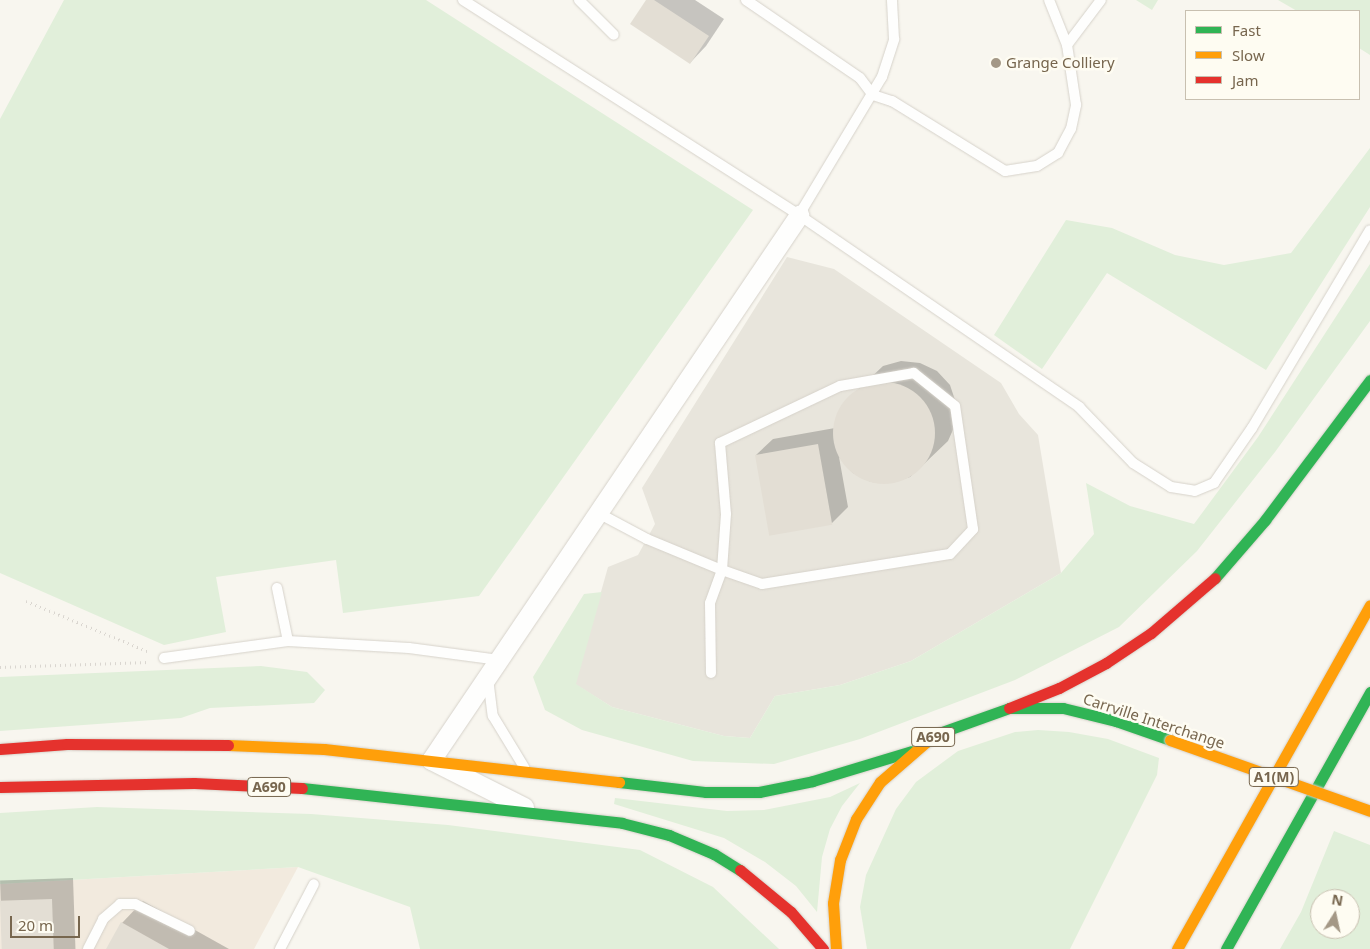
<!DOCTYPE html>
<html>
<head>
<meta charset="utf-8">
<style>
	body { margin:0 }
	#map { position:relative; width:1370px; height:949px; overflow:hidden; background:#f8f6ef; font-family:"Noto Sans",sans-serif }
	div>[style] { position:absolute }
	.commercial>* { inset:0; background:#f2eade }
	.industrial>* { inset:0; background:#e8e5dc }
	.green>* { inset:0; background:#e1efda }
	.shadow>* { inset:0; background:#0003; transform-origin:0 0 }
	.building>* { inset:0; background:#e3ded4; transform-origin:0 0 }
	.round { border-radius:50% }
	.path>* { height:3px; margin-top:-1.5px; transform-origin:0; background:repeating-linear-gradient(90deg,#dad6d0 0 1px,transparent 0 5px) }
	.roads { filter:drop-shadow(0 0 1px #d6d2ca) drop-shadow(0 0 1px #d6d2ca) }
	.lane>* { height:10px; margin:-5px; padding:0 5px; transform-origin:5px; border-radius:5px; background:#fefefd }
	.street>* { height:19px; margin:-9.5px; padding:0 9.5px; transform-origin:9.5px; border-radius:9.5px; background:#fefefd }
	.fast>* { height:11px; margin:-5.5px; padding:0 5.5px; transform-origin:5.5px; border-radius:5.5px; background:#30b455 }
	.slow>* { height:11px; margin:-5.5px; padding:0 5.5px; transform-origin:5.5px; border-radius:5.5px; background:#ff9f0a }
	.jam>* { height:11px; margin:-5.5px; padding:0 5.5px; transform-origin:5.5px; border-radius:5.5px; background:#e5322d }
	.bridges { filter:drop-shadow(0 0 1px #d7d1c8) drop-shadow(0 0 1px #d7d1c8) }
	.slow-bridge>* { height:11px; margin:-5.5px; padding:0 5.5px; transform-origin:5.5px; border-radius:5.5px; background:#ff9f0a }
	.dots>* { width:14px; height:14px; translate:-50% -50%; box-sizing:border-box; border:2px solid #fefcf2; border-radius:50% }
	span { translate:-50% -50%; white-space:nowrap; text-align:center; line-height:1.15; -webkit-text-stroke:5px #fefcf2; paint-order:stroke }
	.shield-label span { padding:1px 4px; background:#fefcf2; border:1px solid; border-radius:4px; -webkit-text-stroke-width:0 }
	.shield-label { font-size:14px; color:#77664e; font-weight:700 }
	.poi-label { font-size:15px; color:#77664e }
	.left { translate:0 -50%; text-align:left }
	.street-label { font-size:15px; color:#77664e }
	.legend { position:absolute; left:1185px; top:10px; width:175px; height:90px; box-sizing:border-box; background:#fefcf2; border:1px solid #c8c0b0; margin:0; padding:6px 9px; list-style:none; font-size:15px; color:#77664e }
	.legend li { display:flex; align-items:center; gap:10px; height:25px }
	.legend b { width:25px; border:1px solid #c8c0b0 }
	.north { position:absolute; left:1310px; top:889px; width:50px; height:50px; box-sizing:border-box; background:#fefcf2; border:1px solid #c8c0b0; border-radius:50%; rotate:10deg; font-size:14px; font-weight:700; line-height:20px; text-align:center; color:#77664e }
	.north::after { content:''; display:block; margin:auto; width:18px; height:22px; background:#a49886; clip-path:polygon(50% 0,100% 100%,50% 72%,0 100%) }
	.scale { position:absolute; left:10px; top:916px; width:70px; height:22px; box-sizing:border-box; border:2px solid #77664e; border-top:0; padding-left:6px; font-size:15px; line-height:18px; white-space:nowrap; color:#77664e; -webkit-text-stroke:4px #fefcf2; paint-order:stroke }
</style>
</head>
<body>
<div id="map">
	<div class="commercial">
		<div style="clip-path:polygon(298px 867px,254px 949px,0 949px,0 884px)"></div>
	</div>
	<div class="industrial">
		<div style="clip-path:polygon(787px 257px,834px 269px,1001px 383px,1019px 414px,1038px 435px,1061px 573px,911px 661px,840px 685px,775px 696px,750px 738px,724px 736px,612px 707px,575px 684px,608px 567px,638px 555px,655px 524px,642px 488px)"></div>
	</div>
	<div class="green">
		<div style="clip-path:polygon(64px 0,426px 0,753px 210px,479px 596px,343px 613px,336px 560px,216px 577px,226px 632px,164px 645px,0 573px,0 119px)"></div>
		<div style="clip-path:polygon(1136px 0,1158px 0,1152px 10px)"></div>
		<div style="clip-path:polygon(1278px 0,1370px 0,1370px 55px,1359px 48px,1359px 11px,1297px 11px)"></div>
		<div style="clip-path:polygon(1370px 148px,1370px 207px,1266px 370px,1107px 273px,1042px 369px,994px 335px,1066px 220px,1112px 228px,1175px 255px,1224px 265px,1291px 253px)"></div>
		<div style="clip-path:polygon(1370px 264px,1370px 321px,1275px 452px,1197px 551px,1119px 627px,1015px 680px,860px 739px,774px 764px,693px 761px,582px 730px,545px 710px,533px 677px,584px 594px,602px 592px,576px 684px,612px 707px,724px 736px,750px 738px,775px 696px,840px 685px,911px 661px,1061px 573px,1094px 534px,1086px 483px,1130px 506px,1194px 524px,1258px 437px)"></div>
		<div style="clip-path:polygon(261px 666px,307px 672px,325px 690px,314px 703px,210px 708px,181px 718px,0 731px,0 677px)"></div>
		<div style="clip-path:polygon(1038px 730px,1069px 732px,1108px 739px,1159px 758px,1157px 775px,1070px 949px,867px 949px,860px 907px,866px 875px,896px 809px,916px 782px,958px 751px,1015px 732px)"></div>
		<div style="clip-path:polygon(860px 783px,842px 806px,830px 829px,822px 857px,817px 912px,796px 886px,765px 862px,724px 838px,614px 804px,615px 798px,727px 811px,764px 810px,830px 797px)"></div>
		<div style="clip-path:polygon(97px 807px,311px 814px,448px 825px,640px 850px,713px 887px,779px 949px,420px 949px,410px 907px,298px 867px,0 884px,0 813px)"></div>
		<div style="clip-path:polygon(evenodd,1334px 831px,1370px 845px,1370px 949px,1280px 949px,1301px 912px,1334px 831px,1320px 899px,1350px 899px,1350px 929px,1320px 929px,1320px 899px)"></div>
	</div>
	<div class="shadow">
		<div style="clip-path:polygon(647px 0,695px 0,724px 19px,706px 46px,690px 63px)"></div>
		<div style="clip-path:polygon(901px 361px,920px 363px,937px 371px,950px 385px,956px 403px,956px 423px,948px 441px,925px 463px,910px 477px,891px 483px,871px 482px,853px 473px,839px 457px,848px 507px,831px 524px,756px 455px,773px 439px,835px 428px,837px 417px,846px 401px,883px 366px)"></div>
		<div style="left:73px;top:878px;width:71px;height:73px;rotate:88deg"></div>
		<div style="clip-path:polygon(143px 901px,229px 949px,107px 949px,122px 923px)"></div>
	</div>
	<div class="building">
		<div style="clip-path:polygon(646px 0,654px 0,709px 36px,690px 64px,630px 24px)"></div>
		<div class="round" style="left:833px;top:382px;width:102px;height:102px"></div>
		<div style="left:818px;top:444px;width:82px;height:64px;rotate:80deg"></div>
		<div style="left:52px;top:899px;width:50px;height:52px;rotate:88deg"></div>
		<div style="clip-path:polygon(121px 922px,169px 949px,106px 949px)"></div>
	</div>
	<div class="path">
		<div style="left:26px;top:601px;width:134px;rotate:22.4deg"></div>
		<div style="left:0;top:667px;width:149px;rotate:-1.9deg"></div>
	</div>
	<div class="roads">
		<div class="lane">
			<div style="left:463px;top:0;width:399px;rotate:32.6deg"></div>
			<div style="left:799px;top:215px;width:340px;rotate:34.4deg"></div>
			<div style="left:1079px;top:407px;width:78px;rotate:46deg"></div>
			<div style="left:1133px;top:463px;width:45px;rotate:32.3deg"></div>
			<div style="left:1171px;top:487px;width:24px;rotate:9deg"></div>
			<div style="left:1195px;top:491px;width:21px;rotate:-23deg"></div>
			<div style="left:1214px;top:483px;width:67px;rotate:-55.4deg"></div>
			<div style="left:1252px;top:428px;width:230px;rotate:-59.2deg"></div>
			<div style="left:579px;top:0;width:49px;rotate:45deg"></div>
			<div style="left:746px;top:0;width:138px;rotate:34.4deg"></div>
			<div style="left:860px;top:78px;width:21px;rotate:53deg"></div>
			<div style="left:873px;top:95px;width:20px;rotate:18deg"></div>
			<div style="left:892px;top:101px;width:133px;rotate:31.8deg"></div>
			<div style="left:1005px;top:171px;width:32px;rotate:-9deg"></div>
			<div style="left:1037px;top:166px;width:25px;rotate:-32deg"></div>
			<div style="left:1058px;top:153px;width:27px;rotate:-62deg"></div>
			<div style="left:1071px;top:129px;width:25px;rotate:-78deg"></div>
			<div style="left:1076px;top:105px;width:61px;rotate:-98.5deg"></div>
			<div style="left:1067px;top:45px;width:48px;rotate:-111.8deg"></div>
			<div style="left:1067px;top:45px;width:56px;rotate:-52.9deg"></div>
			<div style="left:799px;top:215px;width:161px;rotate:-59deg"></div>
			<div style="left:882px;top:77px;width:40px;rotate:-72deg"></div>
			<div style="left:894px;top:39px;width:39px;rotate:-93deg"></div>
			<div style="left:600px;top:514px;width:53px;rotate:28deg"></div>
			<div style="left:647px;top:539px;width:81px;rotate:22.5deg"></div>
			<div style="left:722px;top:570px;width:42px;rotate:19.3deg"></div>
			<div style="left:762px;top:584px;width:190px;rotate:-9.1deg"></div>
			<div style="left:950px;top:554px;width:34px;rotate:-47deg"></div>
			<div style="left:973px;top:529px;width:124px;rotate:-98.3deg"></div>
			<div style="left:955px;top:406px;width:53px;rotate:-141.2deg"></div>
			<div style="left:914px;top:373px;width:75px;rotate:170deg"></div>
			<div style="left:840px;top:386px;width:133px;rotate:154.6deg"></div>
			<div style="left:720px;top:443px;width:71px;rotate:85.2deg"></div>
			<div style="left:726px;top:514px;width:56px;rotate:94.1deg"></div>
			<div style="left:722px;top:570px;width:35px;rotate:110deg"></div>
			<div style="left:710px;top:603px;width:70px;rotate:89.2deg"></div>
			<div style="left:277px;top:588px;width:54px;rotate:78.3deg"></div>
			<div style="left:164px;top:658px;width:125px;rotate:-7.8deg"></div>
			<div style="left:288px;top:641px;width:121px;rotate:3.3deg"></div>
			<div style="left:409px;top:648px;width:91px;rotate:7.6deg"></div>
			<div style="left:488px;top:678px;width:38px;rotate:83deg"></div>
			<div style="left:493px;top:716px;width:60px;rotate:58.7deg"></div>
			<div style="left:88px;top:949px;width:34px;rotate:-63deg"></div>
			<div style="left:103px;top:919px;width:23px;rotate:-41deg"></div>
			<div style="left:120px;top:904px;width:15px"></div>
			<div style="left:135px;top:904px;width:61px;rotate:26.1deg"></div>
			<div style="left:280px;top:949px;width:73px;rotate:-62.4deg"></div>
		</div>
		<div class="street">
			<div style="left:524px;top:807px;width:104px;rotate:-153.2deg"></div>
			<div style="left:431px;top:760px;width:658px;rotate:-55.97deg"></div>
		</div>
		<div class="fast">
			<div style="left:1215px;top:578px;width:77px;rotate:-49.2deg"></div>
			<div style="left:1265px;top:520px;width:175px;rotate:-53.1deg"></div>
			<div style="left:926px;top:742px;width:19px;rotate:-32deg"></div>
			<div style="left:942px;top:732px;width:71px;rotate:-19.7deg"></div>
			<div style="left:1009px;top:708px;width:54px"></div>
			<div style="left:1063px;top:708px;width:55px;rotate:13.8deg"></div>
			<div style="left:1116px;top:721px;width:57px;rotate:19.4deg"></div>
			<div style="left:619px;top:782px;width:88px;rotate:6.6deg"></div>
			<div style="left:706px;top:792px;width:53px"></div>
			<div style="left:759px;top:792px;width:55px;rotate:-11.5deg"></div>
			<div style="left:813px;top:781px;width:103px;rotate:-16.9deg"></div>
			<div style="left:302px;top:788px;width:322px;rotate:6.2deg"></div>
			<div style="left:622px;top:823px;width:49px;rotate:14.3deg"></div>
			<div style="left:669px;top:835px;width:49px;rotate:22.9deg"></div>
			<div style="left:714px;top:854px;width:31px;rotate:32deg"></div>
			<div style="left:1226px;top:949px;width:295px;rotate:-60.7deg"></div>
		</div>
		<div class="slow">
			<div style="left:228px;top:745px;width:96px;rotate:2.4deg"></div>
			<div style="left:324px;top:749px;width:297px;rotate:6.4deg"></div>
			<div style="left:836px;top:949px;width:46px;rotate:-93.7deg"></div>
			<div style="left:833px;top:903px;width:44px;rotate:-80.8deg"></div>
			<div style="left:840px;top:860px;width:44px;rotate:-68.7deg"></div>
			<div style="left:856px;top:819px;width:44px;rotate:-57deg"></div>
			<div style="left:880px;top:782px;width:61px;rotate:-41deg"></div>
			<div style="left:1177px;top:949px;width:394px;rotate:-60.7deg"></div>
		</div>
		<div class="jam">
			<div style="left:1009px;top:708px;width:54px;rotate:-21.8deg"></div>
			<div style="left:1059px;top:688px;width:53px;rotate:-28deg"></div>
			<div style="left:1106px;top:663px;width:54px;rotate:-33.7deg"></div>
			<div style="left:1151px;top:633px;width:84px;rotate:-40.7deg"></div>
			<div style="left:0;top:749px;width:67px;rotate:-4.3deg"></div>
			<div style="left:67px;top:744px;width:161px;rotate:0.4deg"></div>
			<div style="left:0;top:787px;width:194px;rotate:-1.2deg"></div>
			<div style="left:194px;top:783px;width:108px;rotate:2.7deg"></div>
			<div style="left:740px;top:870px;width:66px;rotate:39.5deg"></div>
			<div style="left:791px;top:912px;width:49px;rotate:49.1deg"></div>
		</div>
	</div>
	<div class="bridges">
		<div class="slow-bridge">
			<div style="left:1170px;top:740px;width:212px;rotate:19.5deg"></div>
		</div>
	</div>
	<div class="dots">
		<div style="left:996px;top:63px;background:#a49886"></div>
	</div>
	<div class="shield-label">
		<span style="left:933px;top:737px">A690</span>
		<span style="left:1274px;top:777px">A1(M)</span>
		<span style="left:269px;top:787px">A690</span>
	</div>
	<div class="poi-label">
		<span class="left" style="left:1006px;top:63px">Grange Colliery</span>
	</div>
	<div class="street-label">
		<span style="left:1154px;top:721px;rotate:18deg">Carrville Interchange</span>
	</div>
	<ul class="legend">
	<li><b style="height:6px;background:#30b455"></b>Fast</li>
	<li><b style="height:6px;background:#ff9f0a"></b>Slow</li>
	<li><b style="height:6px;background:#e5322d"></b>Jam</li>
	</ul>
	<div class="north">N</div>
	<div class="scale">20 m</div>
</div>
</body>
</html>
